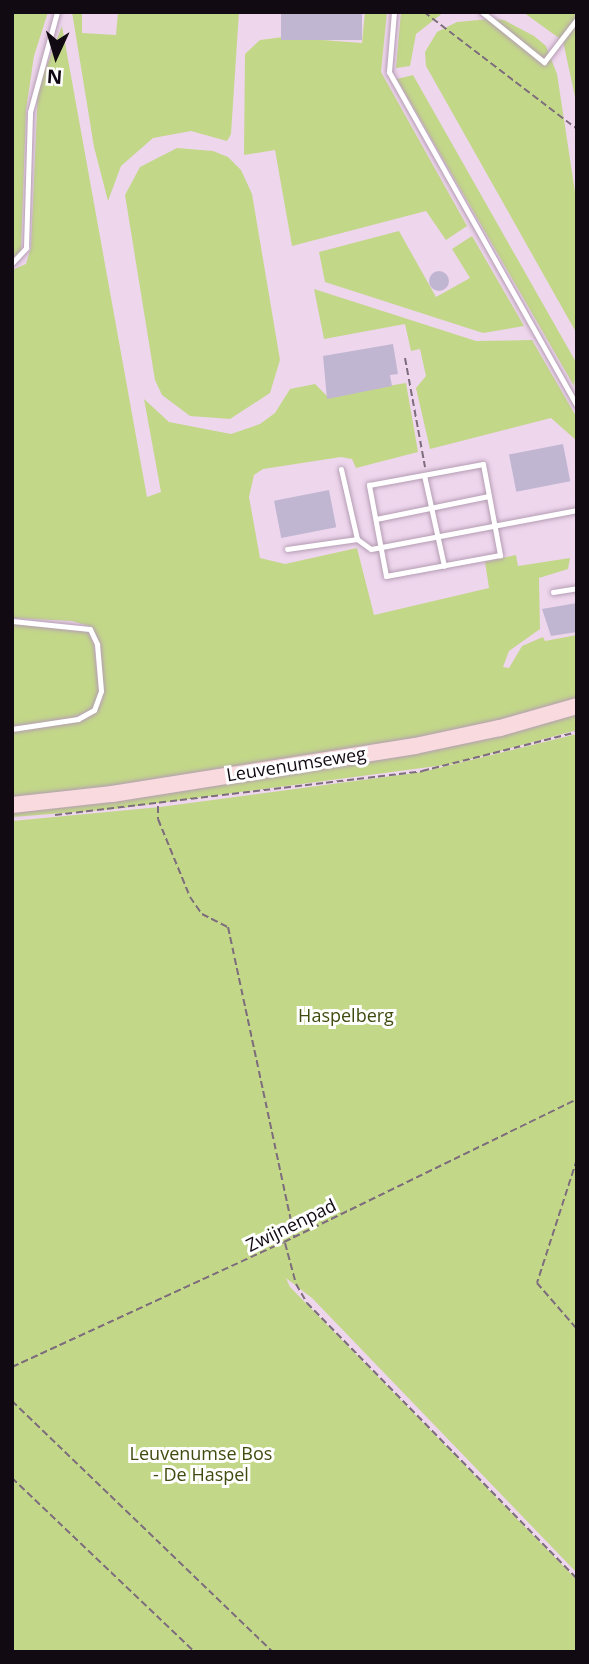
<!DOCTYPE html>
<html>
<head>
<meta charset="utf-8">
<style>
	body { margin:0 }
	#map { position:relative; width:589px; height:1664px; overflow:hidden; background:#eed6ed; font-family:"Open Sans",sans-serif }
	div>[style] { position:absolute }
	.green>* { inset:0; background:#c3d789 }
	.building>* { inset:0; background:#c0b6d2; transform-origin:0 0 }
	.round { border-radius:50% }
	.path>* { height:2px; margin-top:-1px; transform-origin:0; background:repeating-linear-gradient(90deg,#7d6d7c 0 7px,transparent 0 10.5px) }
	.roads { filter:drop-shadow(0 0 2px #b49db3) drop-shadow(0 0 2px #b49db3) }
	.service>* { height:5px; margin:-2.5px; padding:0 2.5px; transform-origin:2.5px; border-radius:2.5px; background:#fff }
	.secondary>* { height:16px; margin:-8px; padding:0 8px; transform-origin:8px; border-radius:8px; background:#f8dadf }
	span { translate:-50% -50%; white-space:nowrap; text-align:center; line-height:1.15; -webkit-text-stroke:6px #fff; paint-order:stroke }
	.street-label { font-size:18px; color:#120a12 }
	.park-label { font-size:18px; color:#404c0f }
	.frame { position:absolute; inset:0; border:14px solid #120a12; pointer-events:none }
	.north { position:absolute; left:21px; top:21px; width:70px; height:70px; -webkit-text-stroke:5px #fff; paint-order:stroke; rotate:184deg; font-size:19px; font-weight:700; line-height:28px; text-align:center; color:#120a12 }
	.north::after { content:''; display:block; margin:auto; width:24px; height:32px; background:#120a12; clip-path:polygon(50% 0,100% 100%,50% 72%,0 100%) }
</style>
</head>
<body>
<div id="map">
	<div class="green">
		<div style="clip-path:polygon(12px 12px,48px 12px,34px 56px,26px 110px,21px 252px,12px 258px)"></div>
		<div style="clip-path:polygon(72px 12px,82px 12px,82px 33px,116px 35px,118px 12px,239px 12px,231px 134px,227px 141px,191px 131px,153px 138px,121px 166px,108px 201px,94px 147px)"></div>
		<div style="clip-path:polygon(365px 12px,387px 12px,381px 72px,467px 226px,446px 240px,426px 211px,292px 246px,275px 150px,244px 155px,245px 54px,260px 40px,283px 37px,362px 43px)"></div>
		<div style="clip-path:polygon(401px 12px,444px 12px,416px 34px,410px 66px,396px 68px)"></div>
		<div style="clip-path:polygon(523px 12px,577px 12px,577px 106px,563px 41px)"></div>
		<div style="clip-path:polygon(490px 19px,504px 20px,534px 36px,546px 46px,557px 74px,577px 205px,577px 334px,426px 66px,425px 52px,437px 32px,457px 22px)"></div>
		<div style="clip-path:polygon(62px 26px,147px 497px,161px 492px,144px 399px,169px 422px,231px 434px,260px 424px,275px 413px,290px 389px,315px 384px,327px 396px,406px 383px,418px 452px,356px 468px,352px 459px,341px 457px,263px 469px,254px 475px,249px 497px,260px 558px,285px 564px,357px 548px,374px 615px,489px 588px,485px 562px,516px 555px,518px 566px,570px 558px,568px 569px,539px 578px,540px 629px,509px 651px,503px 667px,509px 668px,522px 646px,543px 637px,545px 641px,577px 635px,577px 700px,467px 730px,96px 791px,12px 800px,12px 731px,79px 721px,96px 712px,103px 698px,99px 643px,92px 627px,72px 621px,12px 618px,12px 270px,26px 264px,31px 247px,38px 88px)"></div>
		<div style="clip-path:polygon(413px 75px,577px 364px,574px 386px,397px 79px)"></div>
		<div style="clip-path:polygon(177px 148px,213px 151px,228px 157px,241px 170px,252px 194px,280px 360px,270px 393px,230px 419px,190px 416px,162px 395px,155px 380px,125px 195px,140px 167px)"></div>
		<div style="clip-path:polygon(399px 231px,436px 297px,470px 278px,452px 249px,472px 236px,524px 326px,483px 333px,325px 282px,319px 252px)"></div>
		<div style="clip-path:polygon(314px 289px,476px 341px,532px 340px,577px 418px,577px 441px,551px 418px,430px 449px,416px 388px,426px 376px,420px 349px,411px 351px,405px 324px,324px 339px)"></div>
		<div style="clip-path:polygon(12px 623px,87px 630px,94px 644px,99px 692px,93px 709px,68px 720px,12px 726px)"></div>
		<div style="clip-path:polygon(577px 711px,577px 730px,452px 764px,114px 809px,12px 817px,12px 810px)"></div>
		<div style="clip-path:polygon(577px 734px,577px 1573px,312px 1298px,286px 1278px,290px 1287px,577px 1580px,577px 1652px,12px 1652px,12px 821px,160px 807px,422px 772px)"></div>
	</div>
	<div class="building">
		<div style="left:281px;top:12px;width:81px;height:28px"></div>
		<div class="round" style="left:429px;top:271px;width:20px;height:20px"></div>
		<div style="clip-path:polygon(393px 344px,398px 374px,390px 375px,392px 386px,327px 399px,323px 356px)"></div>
		<div style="left:563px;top:444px;width:38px;height:55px;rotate:79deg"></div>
		<div style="left:329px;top:490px;width:38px;height:56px;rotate:79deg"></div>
		<div style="clip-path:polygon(577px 603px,577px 632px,551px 636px,542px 609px)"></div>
	</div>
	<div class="path">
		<div style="left:424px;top:12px;width:193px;rotate:37.4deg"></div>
		<div style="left:405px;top:358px;width:111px;rotate:79.6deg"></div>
		<div style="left:158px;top:806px;width:13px;rotate:90deg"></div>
		<div style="left:158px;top:819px;width:84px;rotate:67.7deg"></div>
		<div style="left:190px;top:897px;width:21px;rotate:55deg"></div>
		<div style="left:202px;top:914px;width:29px;rotate:27deg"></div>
		<div style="left:228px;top:927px;width:316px;rotate:77.9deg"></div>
		<div style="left:55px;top:815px;width:370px;rotate:-6.8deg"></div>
		<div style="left:422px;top:771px;width:160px;rotate:-14.1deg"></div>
		<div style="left:577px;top:1159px;width:130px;rotate:107.9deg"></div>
		<div style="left:537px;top:1283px;width:61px;rotate:49deg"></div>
		<div style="left:285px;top:1243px;width:42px;rotate:75deg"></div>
		<div style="left:296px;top:1284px;width:22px;rotate:60deg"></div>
		<div style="left:307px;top:1303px;width:386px;rotate:45.6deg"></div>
		<div style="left:12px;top:1367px;width:299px;rotate:-24.7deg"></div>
		<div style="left:284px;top:1242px;width:326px;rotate:-26deg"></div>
		<div style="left:12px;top:1401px;width:362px;rotate:43.9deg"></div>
		<div style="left:12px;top:1478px;width:253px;rotate:43.6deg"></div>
	</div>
	<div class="roads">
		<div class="service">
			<div style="left:394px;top:12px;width:60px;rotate:94.8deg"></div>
			<div style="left:389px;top:72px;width:383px;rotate:60.6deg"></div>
			<div style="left:482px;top:12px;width:80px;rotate:38.9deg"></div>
			<div style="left:544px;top:62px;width:54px;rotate:-52.5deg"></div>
			<div style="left:12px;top:263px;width:21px;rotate:-47deg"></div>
			<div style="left:26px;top:248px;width:136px;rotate:-88.3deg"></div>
			<div style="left:30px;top:112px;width:104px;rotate:-74.9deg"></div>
			<div style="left:483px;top:464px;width:93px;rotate:79.4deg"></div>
			<div style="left:500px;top:555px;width:116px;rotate:169.6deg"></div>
			<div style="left:386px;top:576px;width:93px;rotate:-100.6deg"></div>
			<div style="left:369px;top:485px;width:116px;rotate:-10.4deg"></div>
			<div style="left:341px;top:469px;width:72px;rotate:77.1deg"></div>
			<div style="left:357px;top:539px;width:17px;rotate:36deg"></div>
			<div style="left:371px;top:549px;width:210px;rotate:-10.7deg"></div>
			<div style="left:424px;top:475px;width:93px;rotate:77.6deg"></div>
			<div style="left:376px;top:519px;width:115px;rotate:-11.5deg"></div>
			<div style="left:287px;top:549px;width:71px;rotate:-8.1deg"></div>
			<div style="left:553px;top:592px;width:24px;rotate:-9deg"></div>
			<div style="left:12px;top:621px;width:78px;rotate:5.9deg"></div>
			<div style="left:90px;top:629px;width:17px;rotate:65deg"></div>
			<div style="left:97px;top:644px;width:47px;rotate:85.1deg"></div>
			<div style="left:101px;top:691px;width:20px;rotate:110deg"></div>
			<div style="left:94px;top:710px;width:18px;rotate:151deg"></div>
			<div style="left:78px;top:719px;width:67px;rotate:171.4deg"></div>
		</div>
		<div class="secondary">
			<div style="left:12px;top:805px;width:101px;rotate:-6.3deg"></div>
			<div style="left:112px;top:794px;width:307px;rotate:-9deg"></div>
			<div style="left:415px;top:746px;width:87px;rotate:-12deg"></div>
			<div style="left:500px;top:728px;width:80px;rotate:-15.9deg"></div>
		</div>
	</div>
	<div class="street-label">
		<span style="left:296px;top:764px;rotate:-9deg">Leuvenumseweg</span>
		<span style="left:291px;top:1225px;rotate:-26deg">Zwijnenpad</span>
	</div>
	<div class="park-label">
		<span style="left:346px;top:1015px">Haspelberg</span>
		<span style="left:201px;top:1464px">Leuvenumse Bos<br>- De Haspel</span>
	</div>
	<div class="frame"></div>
	<div class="north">N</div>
</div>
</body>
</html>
